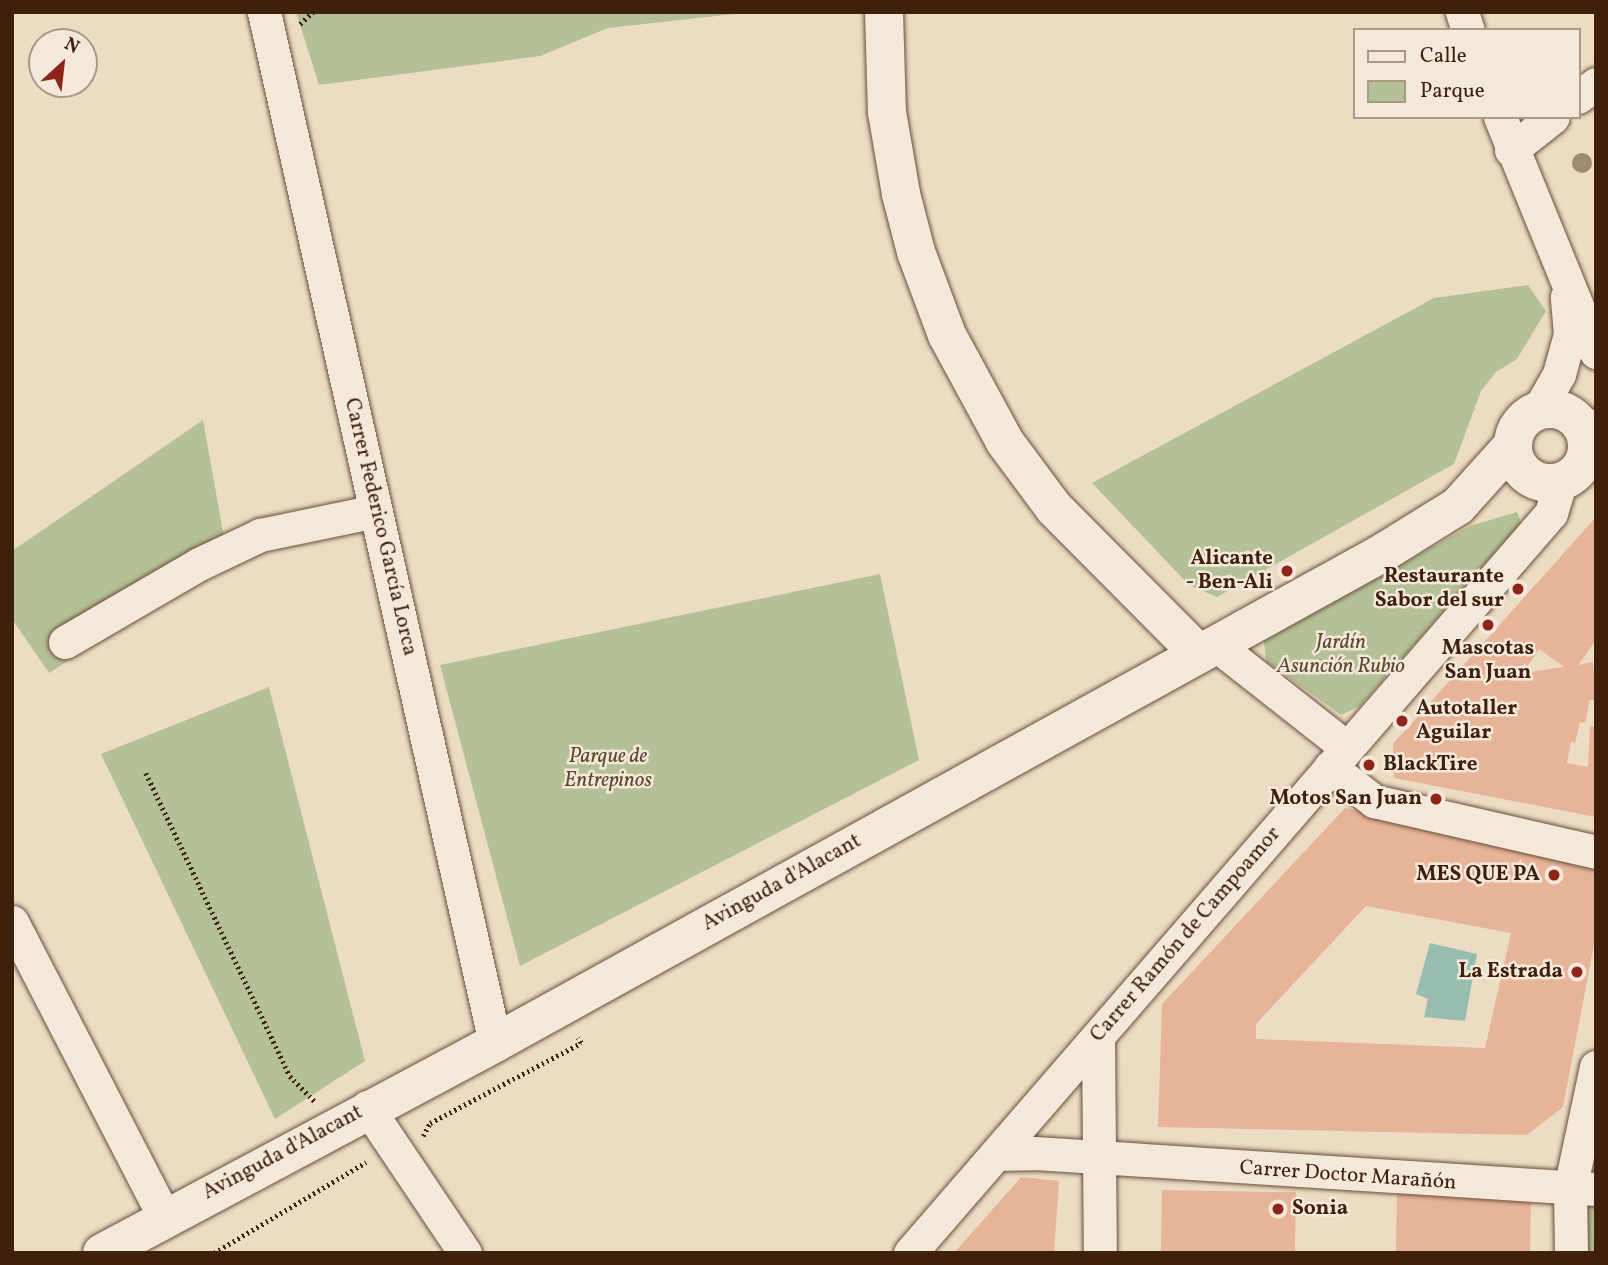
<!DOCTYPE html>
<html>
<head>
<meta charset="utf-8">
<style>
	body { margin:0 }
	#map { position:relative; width:1608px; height:1265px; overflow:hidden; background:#ecdcc4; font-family:Vollkorn,serif }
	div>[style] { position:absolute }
	.green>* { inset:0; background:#b4c196; transform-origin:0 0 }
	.water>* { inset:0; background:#99bcb0 }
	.building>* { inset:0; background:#e8b498; transform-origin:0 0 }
	.path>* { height:4.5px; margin-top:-2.25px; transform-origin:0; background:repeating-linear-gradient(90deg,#3f200c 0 2px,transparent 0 5.5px) }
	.roads { filter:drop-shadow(0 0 2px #6a4f3a) drop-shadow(0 0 2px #6a4f3a) }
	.street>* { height:33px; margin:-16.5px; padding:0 16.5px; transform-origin:16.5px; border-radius:16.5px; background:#f3e8d9 }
	.secondary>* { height:38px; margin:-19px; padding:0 19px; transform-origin:19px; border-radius:19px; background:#f3e8d9 }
	.secondary>.ring { margin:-19px; padding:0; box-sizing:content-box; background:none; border:38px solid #f3e8d9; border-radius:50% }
	.trees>* { width:20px; height:20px; margin:-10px; border-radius:50%; background:#9d8b72 }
	.dots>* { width:19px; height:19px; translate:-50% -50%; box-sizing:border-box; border:4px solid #f3e8d9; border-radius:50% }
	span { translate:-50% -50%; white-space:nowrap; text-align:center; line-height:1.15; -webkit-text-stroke:5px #f3e8d9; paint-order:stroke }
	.street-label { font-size:21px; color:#3f200c }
	.poi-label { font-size:21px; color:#3f200c; font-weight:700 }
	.right { translate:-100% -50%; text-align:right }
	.left { translate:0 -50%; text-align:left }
	.park-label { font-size:21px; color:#5c482e; font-style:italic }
	.frame { position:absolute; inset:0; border:14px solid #3f200c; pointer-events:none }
	.legend { position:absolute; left:1353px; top:28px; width:228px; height:91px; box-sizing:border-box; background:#f3e8d9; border:2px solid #ab9887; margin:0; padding:9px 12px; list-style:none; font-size:21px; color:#3f200c }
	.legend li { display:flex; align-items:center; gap:14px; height:35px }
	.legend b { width:35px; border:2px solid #ab9887 }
	.north { position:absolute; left:28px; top:28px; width:70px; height:70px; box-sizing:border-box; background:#f3e8d9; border:2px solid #ab9887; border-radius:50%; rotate:27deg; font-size:19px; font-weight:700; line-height:28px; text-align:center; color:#3f200c }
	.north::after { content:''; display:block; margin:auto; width:24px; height:32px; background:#8f2418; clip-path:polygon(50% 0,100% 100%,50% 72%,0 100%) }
</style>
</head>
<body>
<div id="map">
	<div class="green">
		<div style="clip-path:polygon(296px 12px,752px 12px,608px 28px,540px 56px,319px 85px)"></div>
		<div style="clip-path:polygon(1528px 285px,1546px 311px,1517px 359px,1496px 372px,1481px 391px,1454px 464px,1217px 597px,1189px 585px,1092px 483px,1434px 298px)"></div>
		<div style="clip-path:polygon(203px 420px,228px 560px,49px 673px,12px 619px,12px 551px)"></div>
		<div style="clip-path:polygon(1517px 512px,1521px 523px,1360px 706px,1341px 715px,1266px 661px,1264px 641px,1470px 526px)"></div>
		<div style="clip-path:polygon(880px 574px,919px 760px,520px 966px,440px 665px)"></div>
		<div style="clip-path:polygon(269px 687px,365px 1061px,275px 1119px,101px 754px)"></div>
		<div style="left:1570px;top:1189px;width:26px;height:64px"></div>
	</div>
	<div class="water">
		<div style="clip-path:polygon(1430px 943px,1477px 954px,1465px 1021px,1424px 1017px,1428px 999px,1416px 994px)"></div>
	</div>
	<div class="building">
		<div style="clip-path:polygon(evenodd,1596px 517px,1596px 640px,1578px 665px,1593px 662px,1596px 700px,1590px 700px,1585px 723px,1580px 722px,1575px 743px,1571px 742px,1567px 763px,1588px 767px,1590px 726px,1596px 727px,1596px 817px,1394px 778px,1393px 744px,1596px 517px,1539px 649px,1564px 667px,1523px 673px,1539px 649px)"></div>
		<div style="clip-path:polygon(evenodd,1345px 808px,1596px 869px,1596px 934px,1563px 1107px,1527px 1135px,1158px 1127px,1162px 1004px,1345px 808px,1366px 906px,1511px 933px,1485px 1048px,1256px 1039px,1256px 1024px,1366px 906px)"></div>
		<div style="clip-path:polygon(1021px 1177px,1059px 1181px,1054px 1253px,954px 1253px)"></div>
		<div style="left:1162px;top:1190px;width:134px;height:63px;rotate:1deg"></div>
		<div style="left:1397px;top:1192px;width:134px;height:61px;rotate:1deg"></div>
	</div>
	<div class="path">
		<div style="left:300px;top:24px;width:18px;rotate:-43deg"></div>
		<div style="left:146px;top:773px;width:335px;rotate:64.6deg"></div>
		<div style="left:290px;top:1076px;width:35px;rotate:46deg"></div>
		<div style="left:423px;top:1136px;width:15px;rotate:-62deg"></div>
		<div style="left:430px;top:1123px;width:171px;rotate:-27.9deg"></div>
		<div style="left:581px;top:1043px;width:6px;rotate:-121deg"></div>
		<div style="left:214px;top:1253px;width:177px;rotate:-30.9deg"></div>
	</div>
	<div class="roads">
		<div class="street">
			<div style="left:264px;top:12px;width:1057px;rotate:77.37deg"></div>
			<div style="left:1462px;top:12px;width:19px;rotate:72deg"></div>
			<div style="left:1578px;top:97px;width:22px;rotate:-36deg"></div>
			<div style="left:1500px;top:117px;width:254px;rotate:67.8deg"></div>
			<div style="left:1511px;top:150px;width:53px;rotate:-38.2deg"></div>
			<div style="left:1538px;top:411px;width:43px;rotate:-60.4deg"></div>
			<div style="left:1559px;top:374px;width:41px;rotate:-74.6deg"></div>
			<div style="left:1570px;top:334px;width:37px;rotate:-95deg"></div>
			<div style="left:1584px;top:432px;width:14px;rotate:-30deg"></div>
			<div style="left:65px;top:642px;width:155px;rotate:-30.2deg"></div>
			<div style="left:199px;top:564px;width:68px;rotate:-25.4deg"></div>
			<div style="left:260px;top:535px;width:118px;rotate:-11.7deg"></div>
			<div style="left:1215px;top:644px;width:168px;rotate:38.2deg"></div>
			<div style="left:1330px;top:767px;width:56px;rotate:37.7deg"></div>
			<div style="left:1374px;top:801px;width:228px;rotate:12.9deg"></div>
			<div style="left:12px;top:922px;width:332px;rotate:62.7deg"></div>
			<div style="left:1098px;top:1037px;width:216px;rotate:89.5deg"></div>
			<div style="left:367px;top:1107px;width:176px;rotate:56.1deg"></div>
			<div style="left:996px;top:1154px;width:39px;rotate:-1deg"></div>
			<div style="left:1035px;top:1153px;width:562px;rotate:3.67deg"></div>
			<div style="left:910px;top:1253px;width:979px;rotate:-49.1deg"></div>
			<div style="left:1551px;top:513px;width:31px;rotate:-73deg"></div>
			<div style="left:1571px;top:1253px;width:64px;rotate:-90.9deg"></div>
			<div style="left:1570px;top:1189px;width:125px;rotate:-78deg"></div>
		</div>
		<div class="secondary">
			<div style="left:884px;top:12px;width:100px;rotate:88.3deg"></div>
			<div style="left:887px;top:112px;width:83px;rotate:80.3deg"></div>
			<div style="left:901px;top:194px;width:60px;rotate:75.5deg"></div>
			<div style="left:916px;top:252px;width:89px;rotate:69.5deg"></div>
			<div style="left:947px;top:335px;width:122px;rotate:61.5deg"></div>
			<div style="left:1005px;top:442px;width:82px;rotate:53.4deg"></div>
			<div style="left:1054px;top:508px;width:204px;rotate:45.2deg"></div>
			<div class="ring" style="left:1513px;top:409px;width:36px;height:36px"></div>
			<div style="left:102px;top:1253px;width:446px;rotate:-28.1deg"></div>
			<div style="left:495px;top:1043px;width:1016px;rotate:-28.91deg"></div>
			<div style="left:1384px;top:552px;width:87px;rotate:-31.9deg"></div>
			<div style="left:1458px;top:506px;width:81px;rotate:-48deg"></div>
		</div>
	</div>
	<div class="trees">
		<div style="left:1582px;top:163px"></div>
	</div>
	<div class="dots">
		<div style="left:1287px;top:571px;background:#8f2418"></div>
		<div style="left:1518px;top:589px;background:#8f2418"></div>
		<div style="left:1488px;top:625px;background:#8f2418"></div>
		<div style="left:1402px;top:721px;background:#8f2418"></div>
		<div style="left:1369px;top:765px;background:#8f2418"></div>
		<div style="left:1436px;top:799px;background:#8f2418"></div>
		<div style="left:1554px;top:875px;background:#8f2418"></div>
		<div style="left:1577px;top:972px;background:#8f2418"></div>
		<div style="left:1278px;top:1209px;background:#8f2418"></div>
	</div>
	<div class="street-label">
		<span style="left:380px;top:527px;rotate:77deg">Carrer Federico García Lorca</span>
		<span style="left:782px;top:883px;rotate:-29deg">Avinguda d'Alacant</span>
		<span style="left:1186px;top:935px;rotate:-49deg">Carrer Ramón de Campoamor</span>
		<span style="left:283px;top:1153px;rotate:-28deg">Avinguda d'Alacant</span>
		<span style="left:1348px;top:1176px;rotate:4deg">Carrer Doctor Marañón</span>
	</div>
	<div class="poi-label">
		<span class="right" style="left:1273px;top:571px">Alicante<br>- Ben-Ali</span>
		<span class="right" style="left:1504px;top:589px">Restaurante<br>Sabor del sur</span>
		<span style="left:1488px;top:661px">Mascotas<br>San Juan</span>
		<span class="left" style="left:1416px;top:721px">Autotaller<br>Aguilar</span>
		<span class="left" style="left:1383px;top:765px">BlackTire</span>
		<span class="right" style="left:1422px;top:799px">Motos San Juan</span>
		<span class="right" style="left:1540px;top:875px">MES QUE PA</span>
		<span class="right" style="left:1563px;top:972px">La Estrada</span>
		<span class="left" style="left:1292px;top:1209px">Sonia</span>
	</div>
	<div class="park-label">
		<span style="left:1341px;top:655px">Jardín<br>Asunción Rubio</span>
		<span style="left:608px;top:769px">Parque de<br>Entrepinos</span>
	</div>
	<div class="frame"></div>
	<ul class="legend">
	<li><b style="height:9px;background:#f3e8d9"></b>Calle</li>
	<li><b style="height:19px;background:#b4c196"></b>Parque</li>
	</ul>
	<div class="north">N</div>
</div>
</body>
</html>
